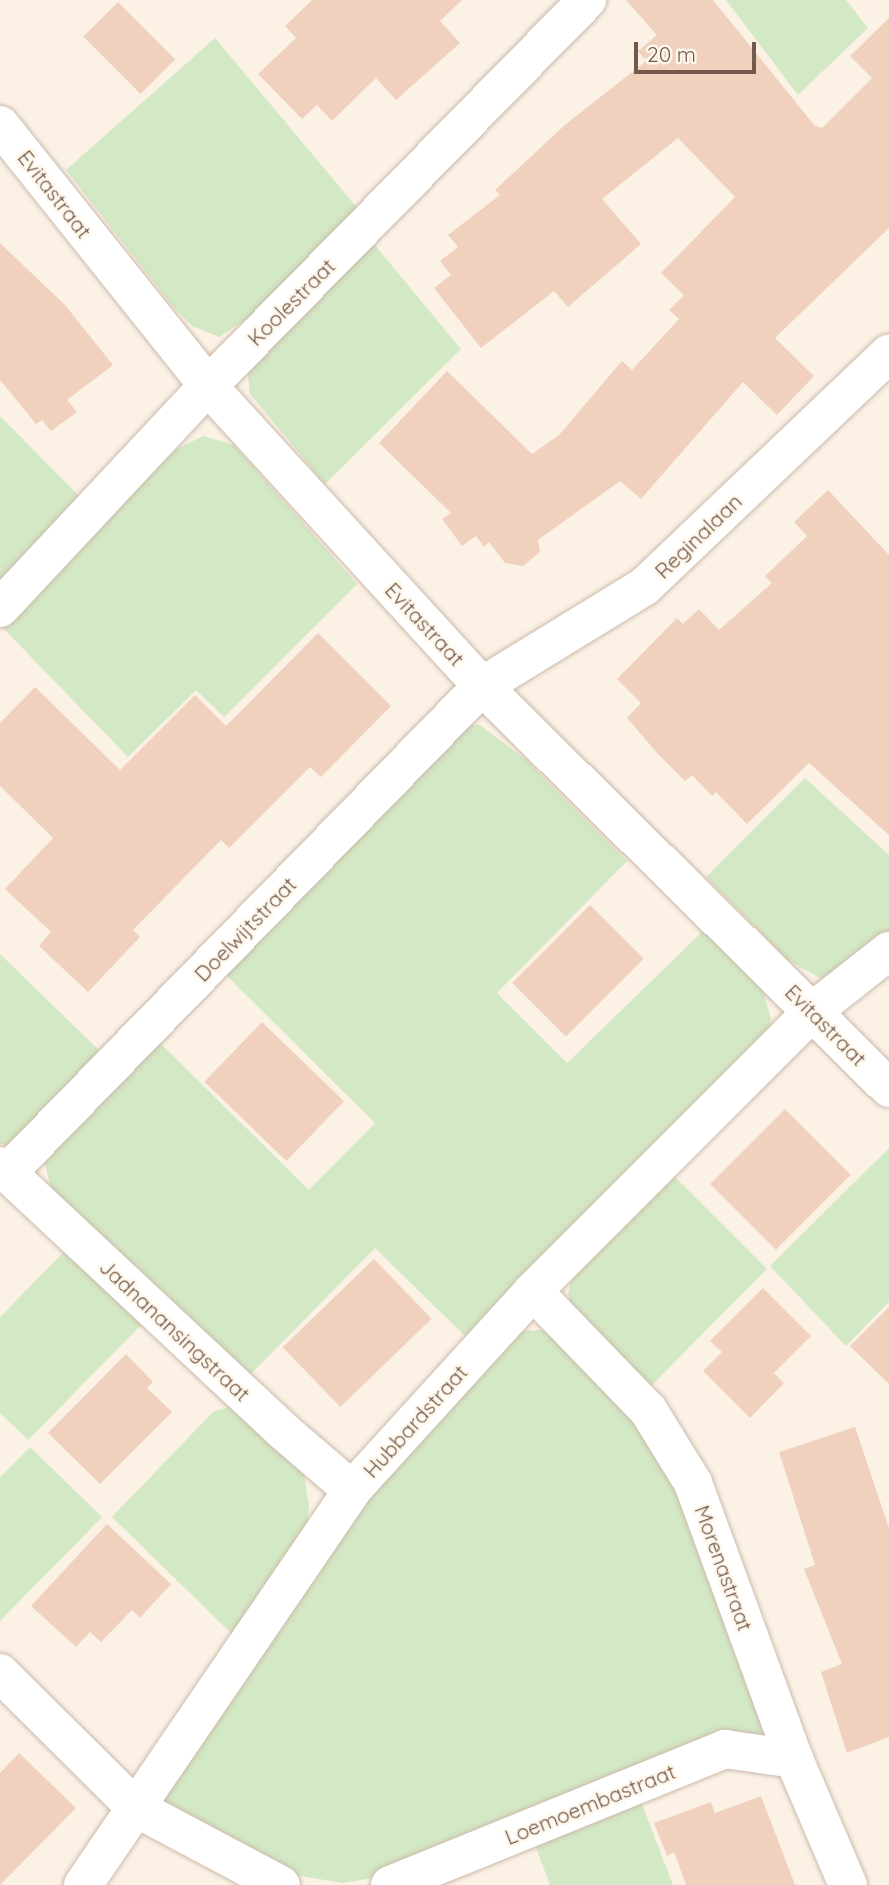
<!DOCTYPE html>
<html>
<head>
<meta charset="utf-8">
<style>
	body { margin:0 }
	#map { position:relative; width:889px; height:1885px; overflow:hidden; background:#fbf2e5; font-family:Quicksand,sans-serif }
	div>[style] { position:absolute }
	.green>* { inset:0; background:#d3e8c4 }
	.building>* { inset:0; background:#efd1be; transform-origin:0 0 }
	.roads { filter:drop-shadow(0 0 2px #ccbaac) drop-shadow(0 0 2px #ccbaac) }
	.street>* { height:38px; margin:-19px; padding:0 19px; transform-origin:19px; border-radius:19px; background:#fff }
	span { translate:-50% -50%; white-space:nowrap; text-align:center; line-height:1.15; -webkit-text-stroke:5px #fef7eb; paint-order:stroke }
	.street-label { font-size:21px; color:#73594c }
	.scale { position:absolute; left:634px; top:42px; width:122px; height:32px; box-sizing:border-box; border:4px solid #73594c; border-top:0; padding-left:9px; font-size:21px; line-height:24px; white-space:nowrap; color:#73594c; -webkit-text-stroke:5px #fef7eb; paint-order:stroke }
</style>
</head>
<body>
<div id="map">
	<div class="green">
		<div style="clip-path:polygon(726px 0,846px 0,868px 28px,798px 95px)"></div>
		<div style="clip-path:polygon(215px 38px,359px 210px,262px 309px,219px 337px,192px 326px,171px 304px,66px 170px)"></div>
		<div style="clip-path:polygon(369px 238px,461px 349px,325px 484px,250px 394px,247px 367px)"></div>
		<div style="clip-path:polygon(0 416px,83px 500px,0 583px)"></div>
		<div style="clip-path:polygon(203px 436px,234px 445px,357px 584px,224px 717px,196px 690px,128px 757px,1px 626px,175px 450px)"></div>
		<div style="clip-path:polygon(480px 725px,526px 760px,627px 861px,497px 993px,567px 1063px,703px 931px,763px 991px,771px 1019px,768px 1036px,467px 1338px,375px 1248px,243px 1382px,53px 1198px,45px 1163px,50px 1145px,151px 1034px,309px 1190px,375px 1123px,219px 968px,465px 726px)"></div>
		<div style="clip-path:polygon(805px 778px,889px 855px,889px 937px,825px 981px,788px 960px,706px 877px)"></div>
		<div style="clip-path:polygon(0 954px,103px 1054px,20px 1146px,0 1144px)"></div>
		<div style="clip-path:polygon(889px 1148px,889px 1302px,846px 1346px,770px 1266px)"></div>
		<div style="clip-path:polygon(670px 1172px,767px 1269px,645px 1392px,573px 1312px,568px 1294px,572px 1276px)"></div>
		<div style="clip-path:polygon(66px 1250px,141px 1325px,28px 1440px,0 1413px,0 1317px)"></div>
		<div style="clip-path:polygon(540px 1330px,555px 1333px,670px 1460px,766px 1736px,383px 1876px,343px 1883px,277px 1872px,158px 1805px,360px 1500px,522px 1331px)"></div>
		<div style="clip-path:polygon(234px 1405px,302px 1463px,309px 1506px,307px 1529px,236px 1638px,112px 1517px,213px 1412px)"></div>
		<div style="clip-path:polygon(30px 1447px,102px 1517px,0 1621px,0 1477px)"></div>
		<div style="clip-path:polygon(638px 1794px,673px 1885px,550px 1885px,532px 1837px)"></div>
	</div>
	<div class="building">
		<div style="clip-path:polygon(312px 0,462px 0,440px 21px,460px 43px,396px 100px,376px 78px,332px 121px,317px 105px,302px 119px,258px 74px,296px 38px,285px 26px)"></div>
		<div style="clip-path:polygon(626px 0,713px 0,815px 126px,822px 128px,872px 78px,850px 56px,889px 18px,889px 228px,775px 338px,814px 376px,777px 415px,743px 382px,641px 499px,620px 481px,538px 540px,540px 552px,523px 566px,505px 563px,489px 542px,484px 547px,476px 536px,462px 546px,442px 519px,451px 513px,379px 443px,447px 371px,532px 454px,559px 435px,622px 361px,632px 370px,679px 319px,669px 310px,684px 295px,661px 273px,735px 197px,678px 138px,602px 199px,641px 244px,568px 307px,554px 291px,481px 348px,434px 288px,451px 275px,440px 261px,458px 247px,448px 235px,500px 195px,495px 190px,566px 124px,646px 61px,638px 51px,657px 35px)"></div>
		<div style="left:118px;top:2px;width:81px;height:49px;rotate:45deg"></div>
		<div style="clip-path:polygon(0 243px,65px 305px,113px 365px,67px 400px,77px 412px,51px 431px,42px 420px,36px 424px,0 380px)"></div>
		<div style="clip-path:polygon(828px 490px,889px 555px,889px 835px,809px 763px,747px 824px,716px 792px,712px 796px,692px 775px,685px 781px,658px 754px,627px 718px,641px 703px,617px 679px,677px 618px,683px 624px,699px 609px,719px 630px,772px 583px,765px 576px,807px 536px,794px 522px)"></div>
		<div style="clip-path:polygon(318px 633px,391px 706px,321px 777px,310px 767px,229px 848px,221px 840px,133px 930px,140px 937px,88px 992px,39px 946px,51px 932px,5px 889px,53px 838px,0 786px,0 723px,35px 687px,120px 770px,195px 695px,226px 726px)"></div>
		<div style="left:590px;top:905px;width:76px;height:110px;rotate:45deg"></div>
		<div style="left:262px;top:1022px;width:114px;height:83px;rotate:44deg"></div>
		<div style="left:785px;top:1109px;width:93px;height:106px;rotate:45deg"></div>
		<div style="left:374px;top:1259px;width:83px;height:127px;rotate:46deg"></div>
		<div style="clip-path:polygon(763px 1288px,811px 1336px,774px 1373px,784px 1383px,750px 1418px,703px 1371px,722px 1352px,710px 1341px)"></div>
		<div style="clip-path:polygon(889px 1307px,889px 1384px,850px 1346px)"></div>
		<div style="clip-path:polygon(126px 1354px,153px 1382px,147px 1388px,172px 1412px,100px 1484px,48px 1433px)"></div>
		<div style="clip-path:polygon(855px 1427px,889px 1528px,889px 1737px,847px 1753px,821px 1672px,842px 1664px,804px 1569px,815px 1565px,779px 1452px)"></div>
		<div style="clip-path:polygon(107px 1524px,171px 1584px,140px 1618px,132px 1610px,101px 1642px,90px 1632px,76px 1647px,31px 1606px)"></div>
		<div style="clip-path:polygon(19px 1753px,76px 1808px,0 1885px,0 1773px)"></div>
		<div style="clip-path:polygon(761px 1796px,795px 1885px,686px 1885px,674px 1852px,667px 1856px,654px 1823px,711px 1802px,715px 1813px)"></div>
	</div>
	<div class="roads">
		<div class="street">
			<div style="left:0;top:125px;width:334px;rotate:51.4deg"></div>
			<div style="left:208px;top:386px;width:406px;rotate:47.6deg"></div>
			<div style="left:482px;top:686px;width:572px;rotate:44.65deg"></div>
			<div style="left:0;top:608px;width:304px;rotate:-46.9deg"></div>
			<div style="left:208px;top:386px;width:541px;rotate:-45.52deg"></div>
			<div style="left:0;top:1166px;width:386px;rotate:43.1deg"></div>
			<div style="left:282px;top:1430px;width:92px;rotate:40.6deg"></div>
			<div style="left:7px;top:1173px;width:680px;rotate:-45.71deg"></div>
			<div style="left:482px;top:686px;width:191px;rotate:-31.5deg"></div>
			<div style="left:645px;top:586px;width:337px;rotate:-43.6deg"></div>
			<div style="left:533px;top:1291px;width:165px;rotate:46deg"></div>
			<div style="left:648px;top:1410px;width:86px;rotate:58.3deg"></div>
			<div style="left:693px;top:1483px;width:294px;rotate:69.9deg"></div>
			<div style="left:794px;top:1759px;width:137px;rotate:66.8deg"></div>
			<div style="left:0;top:1673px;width:192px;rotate:44.8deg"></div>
			<div style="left:136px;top:1808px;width:164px;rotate:28deg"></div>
			<div style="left:83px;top:1885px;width:478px;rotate:-55.7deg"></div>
			<div style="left:352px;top:1490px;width:269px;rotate:-47.7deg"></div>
			<div style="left:533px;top:1291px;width:396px;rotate:-45deg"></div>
			<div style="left:813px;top:1011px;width:97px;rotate:-38.3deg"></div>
			<div style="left:390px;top:1885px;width:362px;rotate:-22.1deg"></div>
			<div style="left:725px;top:1749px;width:70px;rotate:8.2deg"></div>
		</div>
	</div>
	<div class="street-label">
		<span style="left:55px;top:194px;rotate:52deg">Evitastraat</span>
		<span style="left:291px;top:302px;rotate:-45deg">Koolestraat</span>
		<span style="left:698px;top:536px;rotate:-44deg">Reginalaan</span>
		<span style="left:425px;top:624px;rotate:47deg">Evitastraat</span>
		<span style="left:245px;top:929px;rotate:-46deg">Doelwijtstraat</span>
		<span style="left:826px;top:1025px;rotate:45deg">Evitastraat</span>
		<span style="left:175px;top:1330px;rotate:43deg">Jadnanansingstraat</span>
		<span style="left:415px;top:1421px;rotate:-48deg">Hubbardstraat</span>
		<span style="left:724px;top:1568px;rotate:70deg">Morenastraat</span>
		<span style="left:590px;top:1804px;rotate:-22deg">Loemoembastraat</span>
	</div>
	<div class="scale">20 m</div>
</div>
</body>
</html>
